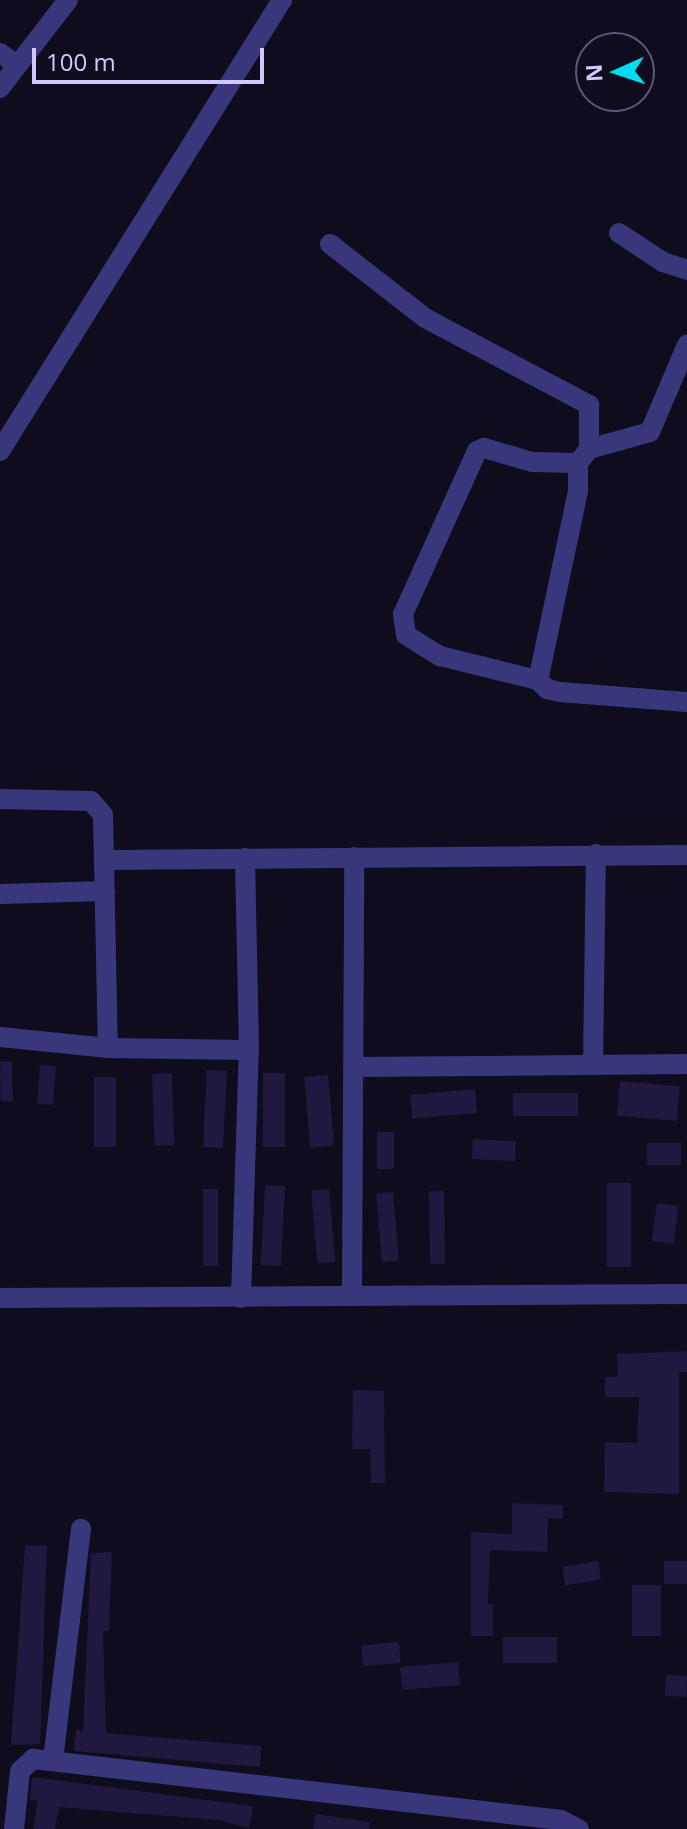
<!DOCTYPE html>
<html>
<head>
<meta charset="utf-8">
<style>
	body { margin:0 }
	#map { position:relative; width:687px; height:1829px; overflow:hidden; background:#0f0c1d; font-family:"Open Sans",sans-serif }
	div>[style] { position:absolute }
	.building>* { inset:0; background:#20183e; transform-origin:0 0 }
	.minor>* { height:20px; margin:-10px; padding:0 10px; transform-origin:10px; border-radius:10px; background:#39377c }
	span { translate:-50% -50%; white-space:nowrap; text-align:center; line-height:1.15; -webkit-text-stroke:8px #0f0c1d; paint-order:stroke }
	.north { position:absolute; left:575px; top:32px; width:80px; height:80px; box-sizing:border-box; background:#0f0c1d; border:2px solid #5c5877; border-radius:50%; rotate:267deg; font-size:22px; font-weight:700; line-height:32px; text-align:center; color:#cfc9ff }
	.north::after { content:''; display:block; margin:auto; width:28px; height:36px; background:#02dbf2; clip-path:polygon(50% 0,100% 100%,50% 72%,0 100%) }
	.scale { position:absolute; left:32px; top:48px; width:232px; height:36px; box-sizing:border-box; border:4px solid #cfc9ff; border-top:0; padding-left:10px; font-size:24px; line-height:28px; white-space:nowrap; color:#cfc9ff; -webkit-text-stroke:6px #0f0c1d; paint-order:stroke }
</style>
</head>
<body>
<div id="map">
	<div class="building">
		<div style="left:12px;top:1061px;width:40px;height:12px;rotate:89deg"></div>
		<div style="left:40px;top:1065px;width:16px;height:39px;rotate:4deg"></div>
		<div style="left:207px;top:1070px;width:20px;height:77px;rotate:3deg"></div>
		<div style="left:172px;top:1073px;width:72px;height:20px;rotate:88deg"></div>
		<div style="left:263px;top:1073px;width:22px;height:74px"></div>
		<div style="left:328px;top:1075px;width:71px;height:24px;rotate:85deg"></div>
		<div style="left:94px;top:1077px;width:22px;height:70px"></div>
		<div style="left:620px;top:1081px;width:60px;height:35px;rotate:5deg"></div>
		<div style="left:475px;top:1089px;width:24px;height:65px;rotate:85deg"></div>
		<div style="left:513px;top:1093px;width:65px;height:23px"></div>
		<div style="left:377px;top:1132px;width:17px;height:37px"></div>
		<div style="left:473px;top:1139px;width:43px;height:20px;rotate:3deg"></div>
		<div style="left:647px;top:1143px;width:34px;height:22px"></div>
		<div style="left:607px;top:1183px;width:24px;height:84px"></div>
		<div style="left:265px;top:1185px;width:20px;height:80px;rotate:3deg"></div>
		<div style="left:203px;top:1189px;width:15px;height:77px"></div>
		<div style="left:329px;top:1189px;width:73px;height:18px;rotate:85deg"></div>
		<div style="left:444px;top:1191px;width:73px;height:15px;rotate:89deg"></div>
		<div style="left:393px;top:1192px;width:69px;height:17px;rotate:85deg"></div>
		<div style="left:657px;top:1203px;width:22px;height:38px;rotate:8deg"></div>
		<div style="clip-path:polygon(687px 1351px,687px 1372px,679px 1372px,679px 1494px,604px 1492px,605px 1442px,637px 1443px,639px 1397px,605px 1397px,605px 1377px,618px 1377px,617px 1354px)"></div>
		<div style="clip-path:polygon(353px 1390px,384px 1391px,385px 1483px,371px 1483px,370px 1449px,352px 1449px)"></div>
		<div style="clip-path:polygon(512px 1503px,563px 1505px,563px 1519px,548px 1518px,547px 1552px,490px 1550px,488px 1604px,493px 1604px,493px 1636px,471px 1636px,471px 1532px,512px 1534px)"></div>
		<div style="clip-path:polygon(25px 1545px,47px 1546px,40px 1744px,11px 1745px)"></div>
		<div style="clip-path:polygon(112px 1552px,109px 1631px,103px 1631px,106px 1733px,261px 1746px,260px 1767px,74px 1751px,76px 1730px,83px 1731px,91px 1553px)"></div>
		<div style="left:598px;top:1561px;width:19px;height:36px;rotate:81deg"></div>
		<div style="left:687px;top:1561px;width:23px;height:23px;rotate:90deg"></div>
		<div style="left:632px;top:1585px;width:29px;height:51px"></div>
		<div style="left:503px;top:1637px;width:54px;height:26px"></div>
		<div style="left:399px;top:1642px;width:21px;height:38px;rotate:85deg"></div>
		<div style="left:458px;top:1662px;width:23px;height:58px;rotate:85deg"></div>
		<div style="left:666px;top:1675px;width:21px;height:21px;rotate:3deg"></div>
		<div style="clip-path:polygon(32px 1777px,253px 1806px,249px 1828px,218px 1820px,59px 1807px,55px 1829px,33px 1829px,38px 1801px,30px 1800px)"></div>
		<div style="clip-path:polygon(316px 1814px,369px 1822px,369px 1829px,313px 1829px)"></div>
	</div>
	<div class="minor">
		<div style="left:0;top:53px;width:21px;rotate:35deg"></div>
		<div style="left:0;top:88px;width:111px;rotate:-52.3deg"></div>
		<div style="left:619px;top:233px;width:53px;rotate:33.4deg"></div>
		<div style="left:663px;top:262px;width:25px;rotate:18deg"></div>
		<div style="left:330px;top:244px;width:120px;rotate:37.9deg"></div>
		<div style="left:425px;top:318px;width:186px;rotate:27.9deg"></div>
		<div style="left:589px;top:405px;width:44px;rotate:90deg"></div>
		<div style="left:589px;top:449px;width:18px;rotate:128deg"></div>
		<div style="left:578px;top:463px;width:46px;rotate:-178.8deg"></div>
		<div style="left:532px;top:462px;width:50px;rotate:-163.7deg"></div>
		<div style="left:484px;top:448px;width:8px;rotate:157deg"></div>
		<div style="left:477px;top:451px;width:179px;rotate:114.4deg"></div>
		<div style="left:403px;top:614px;width:21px;rotate:82deg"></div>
		<div style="left:406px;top:635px;width:40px;rotate:32deg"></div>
		<div style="left:440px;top:656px;width:101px;rotate:13.8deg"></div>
		<div style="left:589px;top:449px;width:63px;rotate:-15.6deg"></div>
		<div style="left:650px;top:432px;width:95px;rotate:-67deg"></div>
		<div style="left:0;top:451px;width:532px;rotate:-57.98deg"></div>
		<div style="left:578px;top:463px;width:28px;rotate:90deg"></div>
		<div style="left:578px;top:491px;width:193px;rotate:101.9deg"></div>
		<div style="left:538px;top:680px;width:13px;rotate:45deg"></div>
		<div style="left:547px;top:689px;width:13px;rotate:13deg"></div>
		<div style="left:560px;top:692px;width:127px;rotate:4.5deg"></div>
		<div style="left:0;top:799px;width:91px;rotate:1.3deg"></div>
		<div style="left:91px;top:801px;width:18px;rotate:49deg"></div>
		<div style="left:103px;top:815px;width:233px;rotate:88.8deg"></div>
		<div style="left:106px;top:860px;width:581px;rotate:-0.49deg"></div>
		<div style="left:0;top:894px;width:105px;rotate:-1.6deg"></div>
		<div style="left:0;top:1037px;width:109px;rotate:5.8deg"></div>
		<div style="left:108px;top:1048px;width:141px;rotate:0.8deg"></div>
		<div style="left:593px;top:1064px;width:210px;rotate:-89.2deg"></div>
		<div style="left:356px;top:1067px;width:331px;rotate:-0.5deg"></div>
		<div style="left:352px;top:1295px;width:438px;rotate:-89.7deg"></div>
		<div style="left:0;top:1298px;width:687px;rotate:-0.33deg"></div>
		<div style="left:241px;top:1298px;width:248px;rotate:-88.2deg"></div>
		<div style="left:249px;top:1050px;width:192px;rotate:-91.2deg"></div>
		<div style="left:53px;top:1760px;width:233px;rotate:-83.1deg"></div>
		<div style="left:14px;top:1829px;width:58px;rotate:-84.1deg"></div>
		<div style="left:20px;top:1771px;width:18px;rotate:-43deg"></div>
		<div style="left:33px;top:1759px;width:532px;rotate:6.59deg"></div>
		<div style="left:561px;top:1820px;width:20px;rotate:27deg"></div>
	</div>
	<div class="north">N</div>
	<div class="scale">100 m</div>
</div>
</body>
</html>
